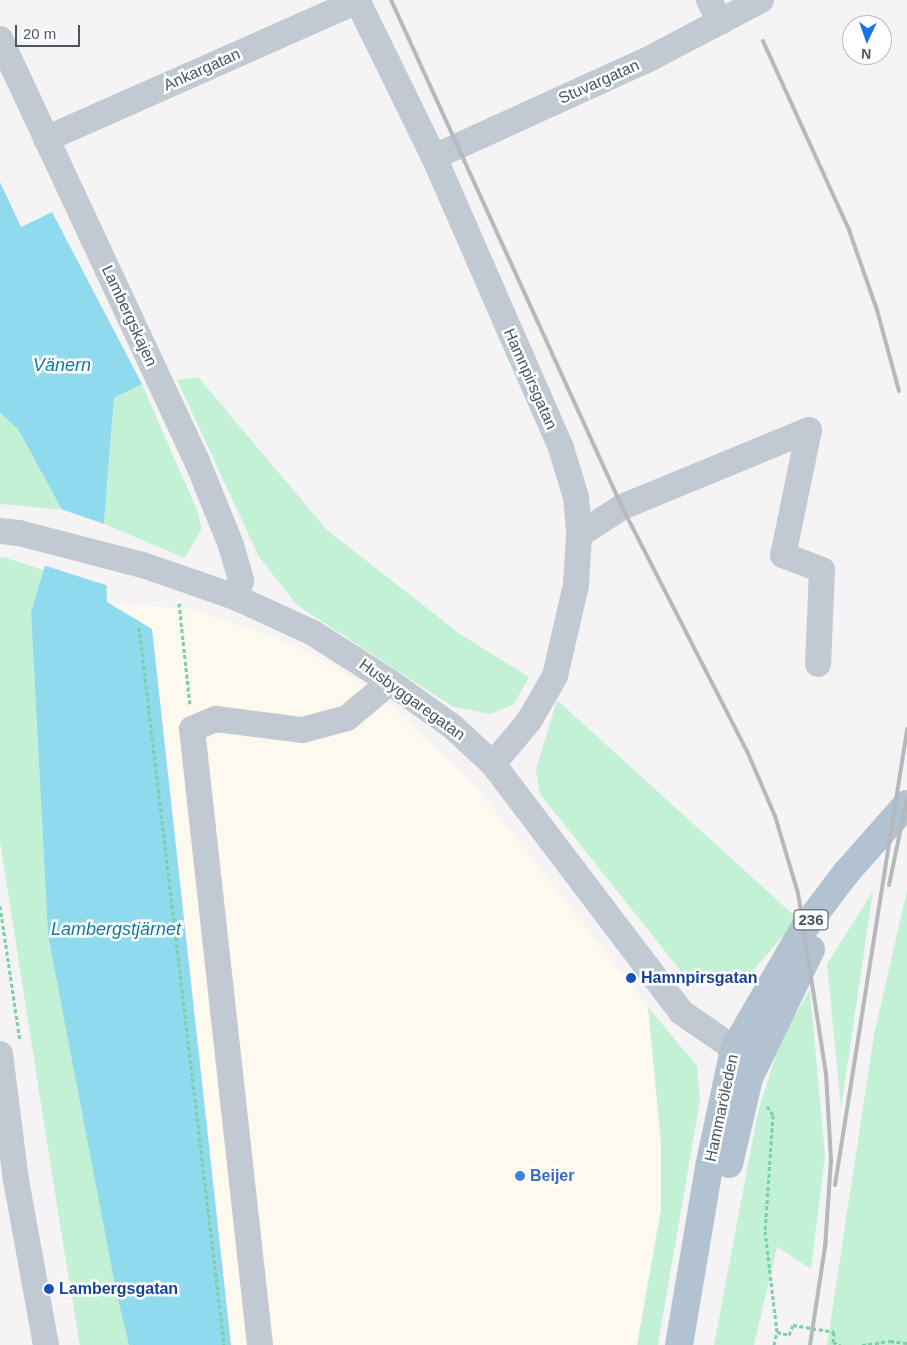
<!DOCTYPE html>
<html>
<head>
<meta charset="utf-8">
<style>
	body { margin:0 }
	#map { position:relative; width:907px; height:1345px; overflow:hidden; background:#f5f3f3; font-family:Helvetica,sans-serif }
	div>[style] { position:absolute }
	.commercial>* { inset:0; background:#fdf9ef }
	.green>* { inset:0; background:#c3f1d5 }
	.water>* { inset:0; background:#90daee }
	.pier>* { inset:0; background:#f5f3f3 }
	.path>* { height:3px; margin-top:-1.5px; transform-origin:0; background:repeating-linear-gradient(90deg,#7ad0a6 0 4px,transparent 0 6.5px) }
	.minor>* { height:26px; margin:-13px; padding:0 13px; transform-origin:13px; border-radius:13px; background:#c1cad2 }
	.major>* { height:28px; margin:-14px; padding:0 14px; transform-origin:14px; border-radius:14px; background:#b3c2d1 }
	.rail>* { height:4px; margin:-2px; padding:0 2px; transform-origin:2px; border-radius:2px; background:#b5b8bd }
	.dots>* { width:14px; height:14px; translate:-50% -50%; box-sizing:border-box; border:2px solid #fff; border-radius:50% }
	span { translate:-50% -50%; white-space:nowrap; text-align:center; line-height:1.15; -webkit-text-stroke:5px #fff; paint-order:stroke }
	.shield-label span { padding:1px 4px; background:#fff; border:1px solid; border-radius:4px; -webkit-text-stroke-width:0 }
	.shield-label { font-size:15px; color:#4a5661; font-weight:700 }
	.street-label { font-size:16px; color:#4a5661 }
	.transit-label { font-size:16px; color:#164399; font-weight:700 }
	.left { translate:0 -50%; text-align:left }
	.shop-label { font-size:16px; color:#366cbe; font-weight:700 }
	.water-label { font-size:18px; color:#0c7c9b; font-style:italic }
	.north { position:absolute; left:842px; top:15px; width:50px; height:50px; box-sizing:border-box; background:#fff; border:1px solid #b7bbc0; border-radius:50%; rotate:183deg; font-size:14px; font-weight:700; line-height:20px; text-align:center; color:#4a5661 }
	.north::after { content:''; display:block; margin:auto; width:18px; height:22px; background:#1a73e8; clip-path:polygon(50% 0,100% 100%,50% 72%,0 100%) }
	.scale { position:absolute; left:15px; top:25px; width:65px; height:22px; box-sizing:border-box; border:2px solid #4a5661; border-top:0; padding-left:6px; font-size:15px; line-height:18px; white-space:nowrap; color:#4a5661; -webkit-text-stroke:4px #fff; paint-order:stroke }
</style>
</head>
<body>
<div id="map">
	<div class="commercial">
		<div style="clip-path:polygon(107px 602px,191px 609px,271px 636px,331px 663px,391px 706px,474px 784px,648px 1007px,661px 1142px,661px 1210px,637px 1345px,231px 1345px,152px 629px)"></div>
	</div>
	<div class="green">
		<div style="clip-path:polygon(198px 377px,327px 530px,460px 634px,529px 677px,514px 704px,491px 714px,453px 707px,297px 605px,259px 557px,177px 380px)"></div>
		<div style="clip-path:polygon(142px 384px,199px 515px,201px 530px,185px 558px,104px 524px,114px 398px)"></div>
		<div style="clip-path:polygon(0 413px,18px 429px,62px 510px,0 504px)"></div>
		<div style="clip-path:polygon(3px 557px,44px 570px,31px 612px,48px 935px,129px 1345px,80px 1345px,57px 1206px,0 841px,0 558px)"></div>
		<div style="clip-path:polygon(557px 700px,798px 919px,747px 977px,715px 986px,684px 975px,540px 794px,536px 769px)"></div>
		<div style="clip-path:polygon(907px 890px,907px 1345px,827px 1345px,874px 1035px)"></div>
		<div style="clip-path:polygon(873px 891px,841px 1108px,827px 964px)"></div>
		<div style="clip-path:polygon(810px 990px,825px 1156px,811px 1269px,777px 1247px,754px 1345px,714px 1345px,758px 1112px,781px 1038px)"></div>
		<div style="clip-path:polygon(648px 1007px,697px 1066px,700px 1100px,658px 1345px,637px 1345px,661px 1210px,661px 1142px)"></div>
	</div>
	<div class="water">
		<div style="clip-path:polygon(0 182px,21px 227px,52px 212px,142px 384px,114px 398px,104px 523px,107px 602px,152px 629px,231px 1345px,129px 1345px,117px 1295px,48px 935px,31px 612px,62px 510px,18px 429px,0 413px)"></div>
	</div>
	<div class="pier">
		<div style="clip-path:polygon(58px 508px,107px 525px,109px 586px,43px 565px)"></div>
	</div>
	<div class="path">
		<div style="left:179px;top:603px;width:104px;rotate:83.9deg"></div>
		<div style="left:139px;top:627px;width:723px;rotate:83.25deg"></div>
		<div style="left:0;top:906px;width:136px;rotate:81.6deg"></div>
		<div style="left:767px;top:1106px;width:11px;rotate:56deg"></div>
		<div style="left:773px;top:1115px;width:116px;rotate:93.9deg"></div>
		<div style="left:765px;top:1231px;width:102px;rotate:83.2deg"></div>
		<div style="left:774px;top:1345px;width:13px;rotate:-77deg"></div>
		<div style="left:777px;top:1332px;width:12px;rotate:14deg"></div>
		<div style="left:789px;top:1335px;width:11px;rotate:-68deg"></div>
		<div style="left:793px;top:1325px;width:42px;rotate:9.7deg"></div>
		<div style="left:834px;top:1332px;width:10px;rotate:96deg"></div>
		<div style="left:833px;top:1342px;width:8px;rotate:23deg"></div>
		<div style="left:862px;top:1345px;width:28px;rotate:-8deg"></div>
		<div style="left:890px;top:1341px;width:17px;rotate:7deg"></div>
	</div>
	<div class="minor">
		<div style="left:357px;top:0;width:175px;rotate:63.9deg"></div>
		<div style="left:434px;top:157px;width:318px;rotate:66.4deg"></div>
		<div style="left:561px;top:448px;width:51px;rotate:73deg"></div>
		<div style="left:576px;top:497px;width:38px;rotate:85deg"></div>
		<div style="left:579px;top:535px;width:50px;rotate:93.4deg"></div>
		<div style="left:576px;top:585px;width:93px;rotate:103deg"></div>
		<div style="left:555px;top:676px;width:52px;rotate:120deg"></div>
		<div style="left:529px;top:721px;width:56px;rotate:129.9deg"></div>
		<div style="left:709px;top:0;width:25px;rotate:63deg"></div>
		<div style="left:0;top:39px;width:466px;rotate:65deg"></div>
		<div style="left:197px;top:461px;width:91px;rotate:68deg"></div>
		<div style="left:231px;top:545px;width:37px;rotate:74deg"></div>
		<div style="left:241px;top:581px;width:17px;rotate:111deg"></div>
		<div style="left:46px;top:139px;width:341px;rotate:-23.9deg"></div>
		<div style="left:434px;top:157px;width:232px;rotate:-24.5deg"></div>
		<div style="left:645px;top:61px;width:131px;rotate:-27.7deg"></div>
		<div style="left:809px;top:430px;width:128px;rotate:101.7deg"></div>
		<div style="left:783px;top:555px;width:42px;rotate:21deg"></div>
		<div style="left:822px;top:570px;width:94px;rotate:92.4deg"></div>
		<div style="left:0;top:531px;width:19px;rotate:6deg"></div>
		<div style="left:19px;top:533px;width:128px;rotate:14.5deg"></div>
		<div style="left:143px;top:565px;width:97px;rotate:19.2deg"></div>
		<div style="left:235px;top:597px;width:86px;rotate:24.8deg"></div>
		<div style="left:313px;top:633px;width:91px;rotate:32.5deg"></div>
		<div style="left:390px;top:682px;width:77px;rotate:35.5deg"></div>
		<div style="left:453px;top:727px;width:54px;rotate:42.8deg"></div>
		<div style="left:493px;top:764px;width:311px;rotate:52.8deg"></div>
		<div style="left:681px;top:1012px;width:86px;rotate:34.6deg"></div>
		<div style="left:579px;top:535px;width:51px;rotate:-33.1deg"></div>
		<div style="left:622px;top:507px;width:202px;rotate:-22.4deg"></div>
		<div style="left:0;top:1054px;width:127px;rotate:82.8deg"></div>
		<div style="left:16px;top:1180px;width:168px;rotate:79.7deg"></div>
		<div style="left:260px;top:1345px;width:620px;rotate:-96.3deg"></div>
		<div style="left:192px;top:729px;width:26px;rotate:-23deg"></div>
		<div style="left:216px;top:719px;width:88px;rotate:7.2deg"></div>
		<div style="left:303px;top:730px;width:46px;rotate:-15.3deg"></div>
		<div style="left:347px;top:718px;width:56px;rotate:-39.9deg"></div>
	</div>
	<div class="major">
		<div style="left:729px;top:1164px;width:88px;rotate:-76.9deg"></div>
		<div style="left:749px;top:1078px;width:143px;rotate:-64.3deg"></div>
		<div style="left:679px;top:1345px;width:181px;rotate:-80.4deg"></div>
		<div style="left:709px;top:1167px;width:121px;rotate:-78deg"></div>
		<div style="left:734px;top:1049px;width:141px;rotate:-59.8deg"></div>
		<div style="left:805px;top:927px;width:68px;rotate:-52.8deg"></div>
		<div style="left:846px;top:873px;width:92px;rotate:-48.5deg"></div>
	</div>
	<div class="rail">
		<div style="left:391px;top:0;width:557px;rotate:65.5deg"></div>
		<div style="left:622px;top:507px;width:274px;rotate:62.9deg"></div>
		<div style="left:747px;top:751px;width:71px;rotate:66.7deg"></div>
		<div style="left:775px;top:816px;width:80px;rotate:73.4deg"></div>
		<div style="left:798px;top:893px;width:182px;rotate:81.2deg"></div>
		<div style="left:826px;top:1073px;width:87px;rotate:86.7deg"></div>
		<div style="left:831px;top:1160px;width:87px;rotate:93.9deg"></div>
		<div style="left:763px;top:41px;width:208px;rotate:65.5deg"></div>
		<div style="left:849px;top:230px;width:85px;rotate:70.7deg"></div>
		<div style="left:877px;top:310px;width:84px;rotate:74.8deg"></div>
		<div style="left:889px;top:885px;width:88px;rotate:-78.2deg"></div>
		<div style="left:835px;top:1185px;width:462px;rotate:-81deg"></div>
		<div style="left:810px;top:1345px;width:105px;rotate:-81.3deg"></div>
	</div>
	<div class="dots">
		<div style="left:631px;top:978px;background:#1a4fb4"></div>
		<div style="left:520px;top:1176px;background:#3f7fe0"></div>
		<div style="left:49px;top:1289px;background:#1a4fb4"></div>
	</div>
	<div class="shield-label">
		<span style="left:811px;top:920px">236</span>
	</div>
	<div class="street-label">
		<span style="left:202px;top:70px;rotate:-24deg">Ankargatan</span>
		<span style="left:599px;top:82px;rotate:-24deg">Stuvargatan</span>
		<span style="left:129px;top:316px;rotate:65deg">Lambergskajen</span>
		<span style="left:530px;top:379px;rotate:66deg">Hamnpirsgatan</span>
		<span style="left:412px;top:700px;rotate:36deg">Husbyggaregatan</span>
		<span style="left:722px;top:1108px;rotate:-78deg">Hammaröleden</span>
	</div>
	<div class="transit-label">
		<span class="left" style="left:641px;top:978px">Hamnpirsgatan</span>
		<span class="left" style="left:59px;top:1289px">Lambergsgatan</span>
	</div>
	<div class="shop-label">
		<span class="left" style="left:530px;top:1176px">Beijer</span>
	</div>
	<div class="water-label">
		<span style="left:62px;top:365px">Vänern</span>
		<span style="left:116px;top:929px">Lambergstjärnet</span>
	</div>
	<div class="north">N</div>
	<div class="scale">20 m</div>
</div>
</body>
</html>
